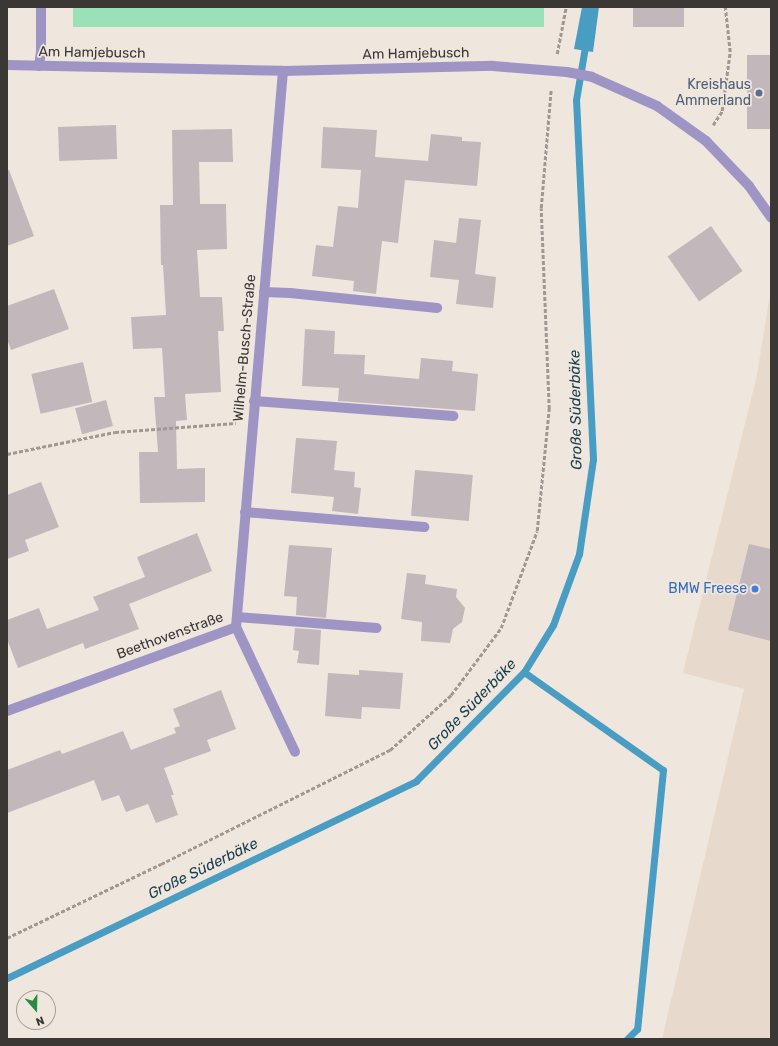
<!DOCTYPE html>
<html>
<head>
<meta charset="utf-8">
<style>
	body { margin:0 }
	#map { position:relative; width:778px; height:1046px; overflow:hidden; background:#efe6de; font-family:Rubik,sans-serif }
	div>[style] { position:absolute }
	.built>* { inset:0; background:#e8d9cd }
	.green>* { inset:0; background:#9be1b8; transform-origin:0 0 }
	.water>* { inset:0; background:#499dc2 }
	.stream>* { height:7px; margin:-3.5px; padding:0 3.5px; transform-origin:3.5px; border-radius:3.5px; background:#499dc2 }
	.building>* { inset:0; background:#c2b7bb; transform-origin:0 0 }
	.path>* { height:2.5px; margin-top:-1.25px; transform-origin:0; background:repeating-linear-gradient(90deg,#9f9993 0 4px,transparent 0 6px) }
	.lane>* { height:10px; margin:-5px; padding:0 5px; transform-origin:5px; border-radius:5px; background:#9f95c5 }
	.street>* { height:10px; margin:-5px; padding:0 5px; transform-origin:5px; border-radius:5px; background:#9f95c5 }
	.dots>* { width:11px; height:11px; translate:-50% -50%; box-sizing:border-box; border:2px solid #efe6de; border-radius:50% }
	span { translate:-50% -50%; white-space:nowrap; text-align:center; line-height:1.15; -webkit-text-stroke:3.5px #efe6de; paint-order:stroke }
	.street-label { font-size:14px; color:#3a3734 }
	.service-label { font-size:14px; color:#4e5e75 }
	.right { translate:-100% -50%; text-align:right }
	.shop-label { font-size:14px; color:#366cbe }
	.water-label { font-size:15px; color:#193e4e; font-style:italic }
	.frame { position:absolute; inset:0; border:8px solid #3a3734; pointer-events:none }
	.north { position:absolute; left:16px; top:990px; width:40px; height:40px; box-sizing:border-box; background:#efe6de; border:1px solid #a7a09a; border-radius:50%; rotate:160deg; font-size:11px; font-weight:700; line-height:16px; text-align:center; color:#3a3734 }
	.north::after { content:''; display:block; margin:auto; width:14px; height:18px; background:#298b40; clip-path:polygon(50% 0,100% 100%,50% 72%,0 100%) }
</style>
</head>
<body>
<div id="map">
	<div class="built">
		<div style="clip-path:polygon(771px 288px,771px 1039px,662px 1039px,744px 689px,683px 673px,757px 375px)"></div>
	</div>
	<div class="green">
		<div style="left:73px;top:7px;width:471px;height:20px"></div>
	</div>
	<div class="water">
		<div style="clip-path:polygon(582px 7px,599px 7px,593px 52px,574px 49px)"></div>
	</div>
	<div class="stream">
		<div style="left:524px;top:672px;width:170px;rotate:35.2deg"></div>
		<div style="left:663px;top:770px;width:260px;rotate:95.7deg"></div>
		<div style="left:637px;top:1029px;width:14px;rotate:135deg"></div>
		<div style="left:7px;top:978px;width:454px;rotate:-25.7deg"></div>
		<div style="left:416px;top:781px;width:153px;rotate:-45.3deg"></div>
		<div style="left:524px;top:672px;width:55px;rotate:-58.3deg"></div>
		<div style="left:553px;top:625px;width:76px;rotate:-69.9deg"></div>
		<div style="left:579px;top:554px;width:96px;rotate:-81.6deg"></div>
		<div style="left:593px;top:459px;width:359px;rotate:-92.7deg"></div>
		<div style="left:576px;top:100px;width:60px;rotate:-80.4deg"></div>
	</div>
	<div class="building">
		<div style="left:633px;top:7px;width:51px;height:20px"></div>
		<div style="left:771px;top:55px;width:74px;height:24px;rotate:90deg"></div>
		<div style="left:116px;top:125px;width:34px;height:58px;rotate:88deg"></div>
		<div style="clip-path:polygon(323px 127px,377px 130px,375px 157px,428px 161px,431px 134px,462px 137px,462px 141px,481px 142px,477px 186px,405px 180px,398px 243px,382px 241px,376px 294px,353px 291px,354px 281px,312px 276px,316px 245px,333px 247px,338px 206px,358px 208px,361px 170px,321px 168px)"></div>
		<div style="clip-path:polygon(232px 129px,233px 162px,199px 162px,200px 204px,226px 204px,227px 249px,197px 250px,200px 297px,222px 297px,224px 331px,218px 331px,221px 392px,185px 394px,187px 420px,176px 421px,177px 469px,205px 468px,205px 502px,140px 503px,139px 452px,158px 452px,154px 397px,165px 397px,162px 348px,133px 349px,131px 317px,166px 315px,163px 265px,161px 265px,160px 205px,173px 205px,172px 130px)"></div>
		<div style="clip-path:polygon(7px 170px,9px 170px,34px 236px,7px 246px)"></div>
		<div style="clip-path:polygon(459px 218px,481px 220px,475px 274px,496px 277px,493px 308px,456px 304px,459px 280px,430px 277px,434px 240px,456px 243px)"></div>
		<div style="left:711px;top:226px;width:55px;height:53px;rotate:55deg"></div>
		<div style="clip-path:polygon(54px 289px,69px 329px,11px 350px,7px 339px,7px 306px)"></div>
		<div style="clip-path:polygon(305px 329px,335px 331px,334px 354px,365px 355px,364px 374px,419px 379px,421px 358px,453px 361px,452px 371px,478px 374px,475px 411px,338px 401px,339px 388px,302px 386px)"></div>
		<div style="left:83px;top:362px;width:41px;height:53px;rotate:77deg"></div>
		<div style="left:106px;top:400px;width:27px;height:32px;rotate:75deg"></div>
		<div style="clip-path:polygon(296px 438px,337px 441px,334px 470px,355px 472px,354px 487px,361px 488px,358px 514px,332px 511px,334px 497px,291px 493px)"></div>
		<div style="left:415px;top:470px;width:58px;height:46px;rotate:5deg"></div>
		<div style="clip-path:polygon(41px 482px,59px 527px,25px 540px,29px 551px,7px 559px,7px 495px)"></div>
		<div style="clip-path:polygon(197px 533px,212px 571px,129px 604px,139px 629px,85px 649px,83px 643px,18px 668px,7px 639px,7px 620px,39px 608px,47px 629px,99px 610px,93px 597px,145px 577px,137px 557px)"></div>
		<div style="clip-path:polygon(749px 544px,771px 549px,771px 641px,728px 630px)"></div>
		<div style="clip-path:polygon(289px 545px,332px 548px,326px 618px,296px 615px,297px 597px,284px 596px)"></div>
		<div style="clip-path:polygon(407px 573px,426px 575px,425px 584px,457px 589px,456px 597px,465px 608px,462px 622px,453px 629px,450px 643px,421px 641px,422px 622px,401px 619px)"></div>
		<div style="clip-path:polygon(295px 628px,321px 630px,319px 665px,297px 663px,299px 651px,293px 650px)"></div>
		<div style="clip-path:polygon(359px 670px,403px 673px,400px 709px,362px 707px,361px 719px,325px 716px,328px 673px,359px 675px)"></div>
		<div style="clip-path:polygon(221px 690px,236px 729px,207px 740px,211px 751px,164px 768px,174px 795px,171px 795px,178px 815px,156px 823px,148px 804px,126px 812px,119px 795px,102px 801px,94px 780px,7px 813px,7px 770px,60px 750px,62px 754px,123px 731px,131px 750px,176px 733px,174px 728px,180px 726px,173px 709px)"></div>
	</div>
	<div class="path">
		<div style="left:557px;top:54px;width:48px;rotate:-79.2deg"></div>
		<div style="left:713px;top:125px;width:17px;rotate:-57deg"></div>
		<div style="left:722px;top:111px;width:60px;rotate:-82.3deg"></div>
		<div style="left:730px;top:52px;width:45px;rotate:-96.3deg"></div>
		<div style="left:7px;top:454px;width:110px;rotate:-11.5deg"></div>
		<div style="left:115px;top:432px;width:121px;rotate:-4.3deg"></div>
		<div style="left:7px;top:938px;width:171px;rotate:-25.7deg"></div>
		<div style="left:161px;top:864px;width:256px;rotate:-26.5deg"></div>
		<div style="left:390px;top:750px;width:82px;rotate:-42deg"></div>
		<div style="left:451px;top:695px;width:84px;rotate:-53.3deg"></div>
		<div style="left:501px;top:628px;width:103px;rotate:-69.6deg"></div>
		<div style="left:537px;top:531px;width:123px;rotate:-84.4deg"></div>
		<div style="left:549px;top:409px;width:201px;rotate:-92.3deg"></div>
		<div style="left:541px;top:208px;width:119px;rotate:-85.2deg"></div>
	</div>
	<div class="lane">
		<div style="left:264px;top:292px;width:26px;rotate:2deg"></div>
		<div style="left:290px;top:293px;width:148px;rotate:5.8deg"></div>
		<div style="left:254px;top:401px;width:200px;rotate:4.3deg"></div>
		<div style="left:245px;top:512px;width:180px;rotate:4.8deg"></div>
		<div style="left:237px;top:617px;width:140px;rotate:4.5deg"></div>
		<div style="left:236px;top:627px;width:138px;rotate:64.7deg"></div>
	</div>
	<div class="street">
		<div style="left:7px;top:65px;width:276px;rotate:1.2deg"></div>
		<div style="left:283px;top:71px;width:210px;rotate:-1.4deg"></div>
		<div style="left:493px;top:66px;width:74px;rotate:4.6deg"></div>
		<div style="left:567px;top:72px;width:25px;rotate:11deg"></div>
		<div style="left:592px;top:77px;width:71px;rotate:24deg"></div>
		<div style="left:657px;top:106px;width:60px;rotate:35.5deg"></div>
		<div style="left:706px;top:141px;width:62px;rotate:46.3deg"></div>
		<div style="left:749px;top:186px;width:39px;rotate:55deg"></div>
		<div style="left:39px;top:66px;width:14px;rotate:-82deg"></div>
		<div style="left:41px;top:52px;width:45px;rotate:-90deg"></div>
		<div style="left:7px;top:711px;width:244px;rotate:-20.1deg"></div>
		<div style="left:236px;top:627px;width:558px;rotate:-85.17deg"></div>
	</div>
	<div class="dots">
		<div style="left:759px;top:93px;background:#5c6f8a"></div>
		<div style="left:755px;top:589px;background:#3f7fe0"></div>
	</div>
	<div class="street-label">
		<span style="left:92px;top:53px;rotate:1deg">Am Hamjebusch</span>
		<span style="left:416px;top:54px;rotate:-1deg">Am Hamjebusch</span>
		<span style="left:245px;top:348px;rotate:-85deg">Wilhelm-Busch-Straße</span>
		<span style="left:170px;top:636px;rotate:-20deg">Beethovenstraße</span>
	</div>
	<div class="service-label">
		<span class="right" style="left:751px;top:93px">Kreishaus<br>Ammerland</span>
	</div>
	<div class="shop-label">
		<span class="right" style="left:747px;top:589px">BMW Freese</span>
	</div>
	<div class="water-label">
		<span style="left:576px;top:410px;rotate:-91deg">Große Süderbäke</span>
		<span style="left:472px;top:705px;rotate:-46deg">Große Süderbäke</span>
		<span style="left:203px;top:869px;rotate:-26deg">Große Süderbäke</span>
	</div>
	<div class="frame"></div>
	<div class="north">N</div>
</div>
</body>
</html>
